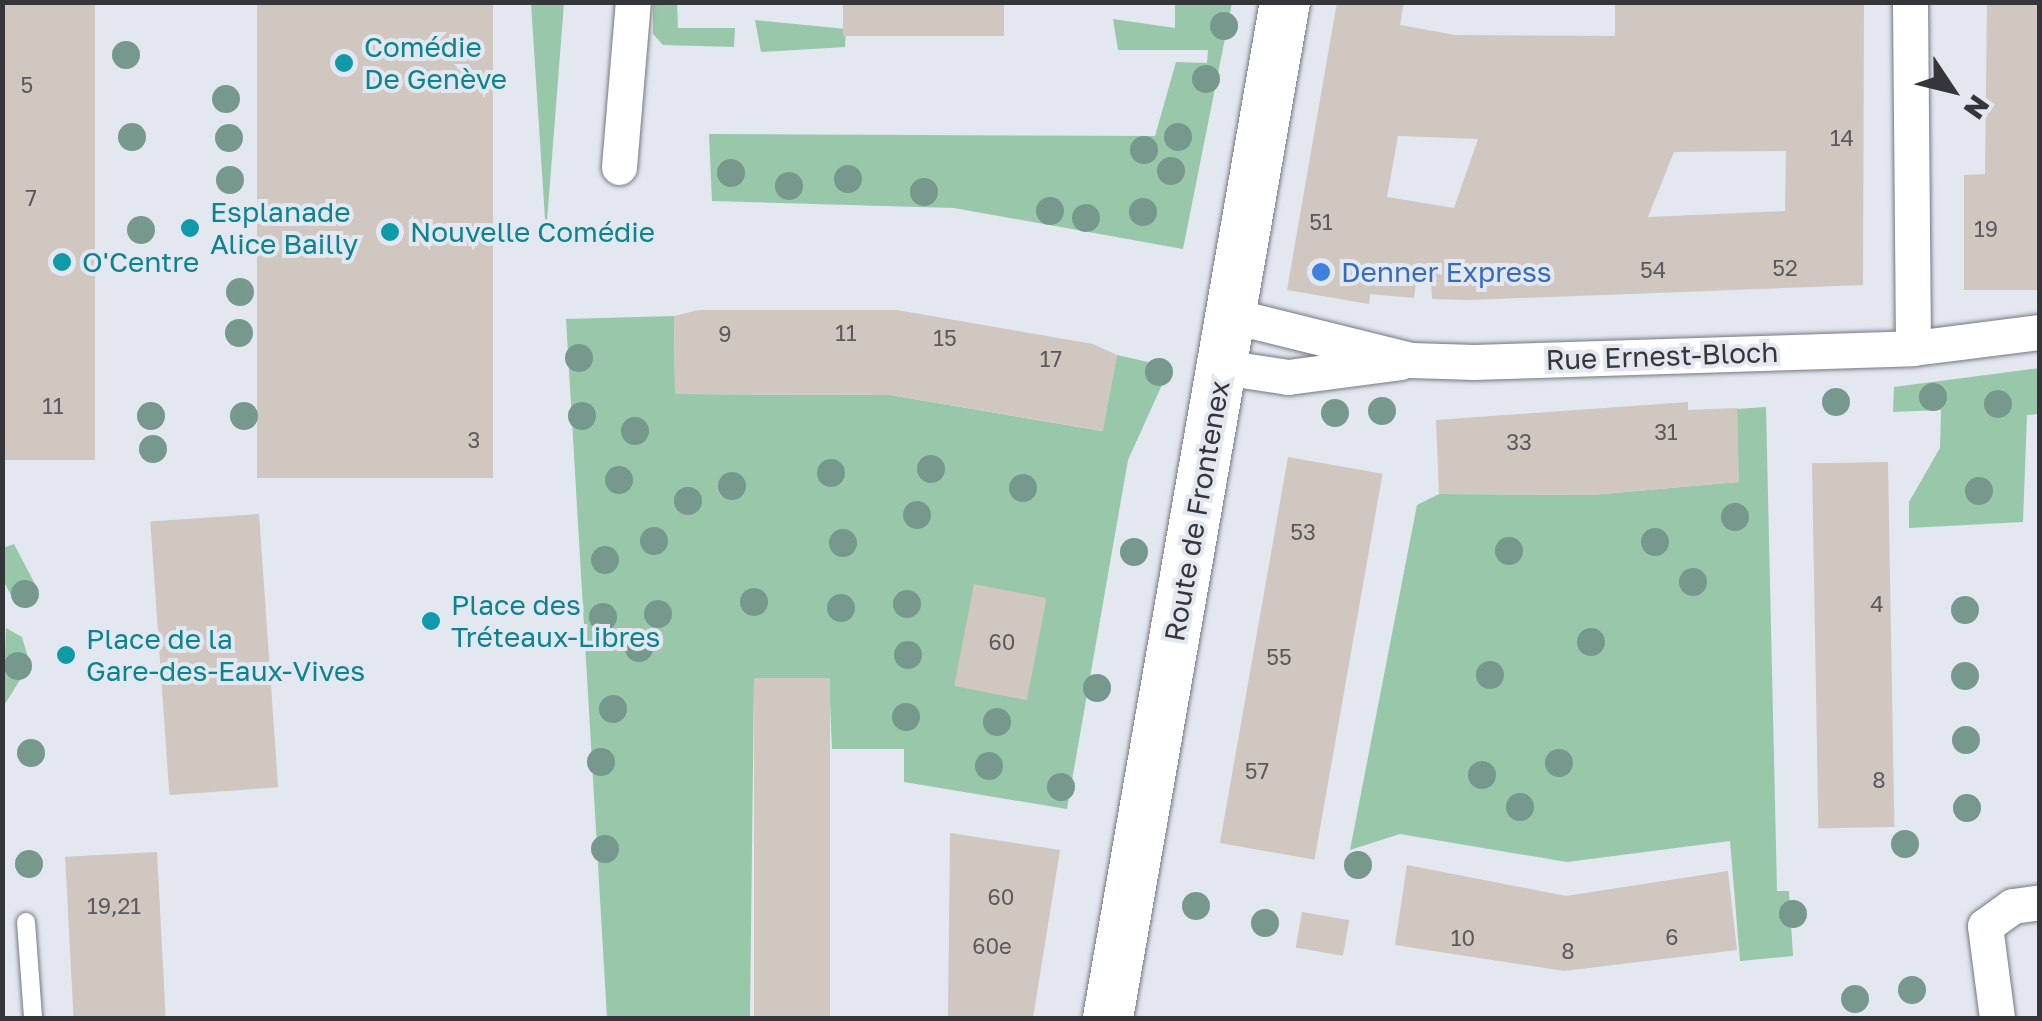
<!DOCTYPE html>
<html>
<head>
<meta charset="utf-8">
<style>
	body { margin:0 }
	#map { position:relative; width:2042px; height:1021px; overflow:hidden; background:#e3e7f0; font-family:"Golos Text",sans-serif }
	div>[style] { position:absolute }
	.green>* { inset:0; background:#98c7aa }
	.building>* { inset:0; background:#cfc7c0; transform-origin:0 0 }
	.roads { filter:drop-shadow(0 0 2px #757880) drop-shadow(0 0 2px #757880) }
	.lane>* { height:18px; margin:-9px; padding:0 9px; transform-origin:9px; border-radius:9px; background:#fff }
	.street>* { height:35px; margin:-17.5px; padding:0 17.5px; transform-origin:17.5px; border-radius:17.5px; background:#fff }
	.secondary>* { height:50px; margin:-25px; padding:0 25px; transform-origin:25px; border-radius:25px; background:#fff }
	.trees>* { width:28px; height:28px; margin:-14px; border-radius:50%; background:#77998d }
	.dots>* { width:28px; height:28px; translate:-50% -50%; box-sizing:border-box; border:5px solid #e3e7f0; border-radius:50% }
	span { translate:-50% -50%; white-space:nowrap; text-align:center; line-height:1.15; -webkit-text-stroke:8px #e3e7f0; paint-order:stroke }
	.number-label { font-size:22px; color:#5c5a5c }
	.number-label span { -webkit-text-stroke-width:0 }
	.culture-label { font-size:28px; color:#0d838f }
	.left { translate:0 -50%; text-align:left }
	.shop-label { font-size:28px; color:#366cbe }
	.street-label { font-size:28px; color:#35363a }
	.frame { position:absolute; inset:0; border:5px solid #35363a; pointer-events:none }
	.north { position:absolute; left:1902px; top:40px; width:100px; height:100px; -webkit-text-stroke:8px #e3e7f0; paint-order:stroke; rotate:125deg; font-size:28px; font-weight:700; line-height:40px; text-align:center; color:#35363a }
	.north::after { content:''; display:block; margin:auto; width:35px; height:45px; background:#35363a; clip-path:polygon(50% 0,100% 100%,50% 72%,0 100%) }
</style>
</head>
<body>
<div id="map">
	<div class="green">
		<div style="clip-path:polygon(531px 3px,564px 3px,546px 234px)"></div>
		<div style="clip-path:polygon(653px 3px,677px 3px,678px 28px,735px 28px,734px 47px,663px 45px,653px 34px)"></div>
		<div style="clip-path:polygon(1175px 3px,1232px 3px,1183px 249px,954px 208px,712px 201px,709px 134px,1155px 136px,1176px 62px,1207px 63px,1208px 50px,1118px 50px,1113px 19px,1175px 28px)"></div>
		<div style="clip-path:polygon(755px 20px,846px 29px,845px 47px,761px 52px)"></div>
		<div style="clip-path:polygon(674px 316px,675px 394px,890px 395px,1102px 431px,1117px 355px,1170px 367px,1128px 460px,1067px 809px,904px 782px,904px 749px,832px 749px,829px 678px,754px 678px,750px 1018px,607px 1018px,566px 319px)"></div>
		<div style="clip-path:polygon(2039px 368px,2039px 414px,2027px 415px,2023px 522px,1909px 528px,1909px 502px,1940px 448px,1941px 410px,1893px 412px,1894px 387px)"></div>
		<div style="clip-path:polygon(1766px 407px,1777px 891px,1789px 891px,1793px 956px,1740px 961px,1730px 841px,1567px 862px,1400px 834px,1350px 850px,1417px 505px,1439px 494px,1591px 495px,1738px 482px,1737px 409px)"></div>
		<div style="clip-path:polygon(14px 544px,37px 588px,26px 603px,14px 601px,3px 580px,3px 548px)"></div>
		<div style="clip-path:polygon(6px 628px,22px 637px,30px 664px,3px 707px)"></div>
	</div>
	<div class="building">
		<div style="left:2px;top:2px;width:93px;height:458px"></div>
		<div style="left:257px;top:2px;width:236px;height:476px"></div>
		<div style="left:843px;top:2px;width:161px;height:34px"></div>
		<div style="clip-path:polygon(evenodd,1337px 2px,1404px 2px,1400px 25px,1455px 35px,1615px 36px,1615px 2px,1864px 2px,1863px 285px,1469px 300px,1432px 299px,1431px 284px,1416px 283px,1414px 298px,1370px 294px,1369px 304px,1287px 290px,1337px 2px,1398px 136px,1478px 139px,1454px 208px,1387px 197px,1398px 136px,1337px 2px,1786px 151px,1785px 211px,1648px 217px,1674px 152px,1786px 151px)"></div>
		<div style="clip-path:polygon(1987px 2px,2040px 2px,2040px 290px,1964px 290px,1964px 175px,1985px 174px)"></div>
		<div style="clip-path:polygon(699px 310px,897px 310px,1093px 344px,1117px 355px,1103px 431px,890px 395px,675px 394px,674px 316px)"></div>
		<div style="clip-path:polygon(1688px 402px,1688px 410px,1737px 408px,1739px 482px,1591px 495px,1439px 494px,1436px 420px)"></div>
		<div style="left:1288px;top:457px;width:96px;height:392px;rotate:10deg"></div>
		<div style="left:1888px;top:462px;width:365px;height:76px;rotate:89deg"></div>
		<div style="left:259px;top:514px;width:274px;height:109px;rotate:86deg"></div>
		<div style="left:974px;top:584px;width:74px;height:104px;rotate:11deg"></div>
		<div style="left:754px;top:678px;width:76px;height:340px"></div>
		<div style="clip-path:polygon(950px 833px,1060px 850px,1033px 1018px,948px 1018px)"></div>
		<div style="left:157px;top:852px;width:166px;height:92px;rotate:87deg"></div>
		<div style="clip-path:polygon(1407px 865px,1566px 896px,1728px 871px,1737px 950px,1564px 971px,1395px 945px)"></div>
		<div style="left:1302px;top:912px;width:48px;height:36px;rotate:10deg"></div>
	</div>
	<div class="roads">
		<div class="lane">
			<div style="left:26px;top:922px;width:96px;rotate:85.8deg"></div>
		</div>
		<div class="street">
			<div style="left:1910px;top:2px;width:346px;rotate:89.5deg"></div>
			<div style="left:619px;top:167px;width:166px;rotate:-85.2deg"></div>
			<div style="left:1233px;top:316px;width:183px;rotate:13.9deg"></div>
			<div style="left:1411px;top:360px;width:63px;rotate:1.8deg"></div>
			<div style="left:1474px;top:362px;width:439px;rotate:-1.8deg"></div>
			<div style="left:1913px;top:348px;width:128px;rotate:-7.2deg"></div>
			<div style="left:1222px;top:367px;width:67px;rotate:8.6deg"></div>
			<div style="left:1288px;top:377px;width:113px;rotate:-7.6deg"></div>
			<div style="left:1997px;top:1018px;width:93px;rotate:-97.4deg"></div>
			<div style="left:1985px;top:926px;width:34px;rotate:-36deg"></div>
			<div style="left:2013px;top:906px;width:27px;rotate:-8deg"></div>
		</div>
		<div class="secondary">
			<div style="left:1108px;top:1018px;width:1031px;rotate:-80.12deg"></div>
		</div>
	</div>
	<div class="trees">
		<div style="left:1224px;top:26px"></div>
		<div style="left:126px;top:55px"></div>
		<div style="left:1206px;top:79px"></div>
		<div style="left:226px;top:99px"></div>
		<div style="left:132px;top:137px"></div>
		<div style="left:1178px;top:137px"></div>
		<div style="left:229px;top:138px"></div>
		<div style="left:1144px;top:150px"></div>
		<div style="left:1171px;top:171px"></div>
		<div style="left:731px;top:173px"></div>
		<div style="left:848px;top:179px"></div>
		<div style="left:230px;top:180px"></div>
		<div style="left:789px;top:186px"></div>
		<div style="left:924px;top:192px"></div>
		<div style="left:1050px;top:211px"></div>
		<div style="left:1143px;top:212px"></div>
		<div style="left:1086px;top:218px"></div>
		<div style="left:141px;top:230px"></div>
		<div style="left:240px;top:292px"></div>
		<div style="left:239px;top:333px"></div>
		<div style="left:579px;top:358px"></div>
		<div style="left:1159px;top:372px"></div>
		<div style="left:1933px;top:397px"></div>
		<div style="left:1836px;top:402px"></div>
		<div style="left:1998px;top:404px"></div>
		<div style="left:1382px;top:411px"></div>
		<div style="left:1335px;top:413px"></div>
		<div style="left:151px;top:416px"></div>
		<div style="left:244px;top:416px"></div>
		<div style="left:582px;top:416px"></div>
		<div style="left:635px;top:431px"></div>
		<div style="left:153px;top:449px"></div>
		<div style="left:931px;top:469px"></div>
		<div style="left:831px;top:473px"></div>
		<div style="left:619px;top:480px"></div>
		<div style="left:732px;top:486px"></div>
		<div style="left:1023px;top:488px"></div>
		<div style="left:1979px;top:491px"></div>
		<div style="left:688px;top:501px"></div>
		<div style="left:917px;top:515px"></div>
		<div style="left:1735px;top:517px"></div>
		<div style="left:654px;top:541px"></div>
		<div style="left:1655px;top:542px"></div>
		<div style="left:843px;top:543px"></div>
		<div style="left:1509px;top:551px"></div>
		<div style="left:1134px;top:552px"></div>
		<div style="left:605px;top:560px"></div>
		<div style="left:1693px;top:582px"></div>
		<div style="left:25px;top:594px"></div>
		<div style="left:754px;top:602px"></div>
		<div style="left:907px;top:604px"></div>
		<div style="left:841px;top:608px"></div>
		<div style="left:1965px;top:610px"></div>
		<div style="left:658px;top:614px"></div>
		<div style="left:603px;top:617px"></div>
		<div style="left:1591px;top:642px"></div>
		<div style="left:639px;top:648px"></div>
		<div style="left:908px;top:655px"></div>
		<div style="left:18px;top:666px"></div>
		<div style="left:1490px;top:675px"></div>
		<div style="left:1965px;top:676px"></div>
		<div style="left:1097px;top:688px"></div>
		<div style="left:613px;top:709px"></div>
		<div style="left:906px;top:717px"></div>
		<div style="left:997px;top:722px"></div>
		<div style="left:1966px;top:740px"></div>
		<div style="left:31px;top:753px"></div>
		<div style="left:601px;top:762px"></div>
		<div style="left:1559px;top:763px"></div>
		<div style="left:989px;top:766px"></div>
		<div style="left:1482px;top:775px"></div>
		<div style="left:1061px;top:787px"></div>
		<div style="left:1520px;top:807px"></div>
		<div style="left:1967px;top:808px"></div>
		<div style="left:1905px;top:844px"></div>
		<div style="left:605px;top:849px"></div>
		<div style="left:29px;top:864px"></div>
		<div style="left:1358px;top:865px"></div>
		<div style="left:1196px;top:906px"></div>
		<div style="left:1793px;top:914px"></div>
		<div style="left:1265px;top:923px"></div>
		<div style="left:1912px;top:990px"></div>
		<div style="left:1855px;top:999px"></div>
	</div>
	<div class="dots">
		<div style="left:344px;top:63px;background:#0f9aa8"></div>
		<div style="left:190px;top:228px;background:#0f9aa8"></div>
		<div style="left:390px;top:232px;background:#0f9aa8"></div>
		<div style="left:62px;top:262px;background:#0f9aa8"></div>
		<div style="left:1321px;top:272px;background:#3f7fe0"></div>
		<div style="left:431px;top:621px;background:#0f9aa8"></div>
		<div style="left:66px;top:655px;background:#0f9aa8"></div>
	</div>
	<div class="number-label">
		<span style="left:27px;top:85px">5</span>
		<span style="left:1842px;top:138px">14</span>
		<span style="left:31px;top:198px">7</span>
		<span style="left:1321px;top:222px">51</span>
		<span style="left:1986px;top:229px">19</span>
		<span style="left:1785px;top:268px">52</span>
		<span style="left:1653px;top:270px">54</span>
		<span style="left:846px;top:333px">11</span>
		<span style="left:725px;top:334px">9</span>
		<span style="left:945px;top:338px">15</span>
		<span style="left:1051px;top:359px">17</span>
		<span style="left:53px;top:406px">11</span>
		<span style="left:1666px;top:432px">31</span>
		<span style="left:474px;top:440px">3</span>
		<span style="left:1519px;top:442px">33</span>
		<span style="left:1303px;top:532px">53</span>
		<span style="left:1877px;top:604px">4</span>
		<span style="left:1002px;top:642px">60</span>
		<span style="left:1279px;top:657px">55</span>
		<span style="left:1257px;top:771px">57</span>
		<span style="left:1879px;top:780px">8</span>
		<span style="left:1001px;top:897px">60</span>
		<span style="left:114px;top:906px">19,21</span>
		<span style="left:1672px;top:937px">6</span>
		<span style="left:1463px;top:938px">10</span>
		<span style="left:992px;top:946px">60e</span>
		<span style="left:1568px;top:951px">8</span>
	</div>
	<div class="culture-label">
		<span class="left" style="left:364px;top:63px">Comédie<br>De Genève</span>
		<span class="left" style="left:210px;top:228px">Esplanade<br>Alice Bailly</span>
		<span class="left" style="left:410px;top:232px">Nouvelle Comédie</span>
		<span class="left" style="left:82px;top:262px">O'Centre</span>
		<span class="left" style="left:451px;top:621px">Place des<br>Tréteaux-Libres</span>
		<span class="left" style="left:86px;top:655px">Place de la<br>Gare-des-Eaux-Vives</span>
	</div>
	<div class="shop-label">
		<span class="left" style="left:1341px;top:272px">Denner Express</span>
	</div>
	<div class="street-label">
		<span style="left:1662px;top:356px;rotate:-2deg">Rue Ernest-Bloch</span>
		<span style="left:1197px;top:511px;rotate:-80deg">Route de Frontenex</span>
	</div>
	<div class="frame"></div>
	<div class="north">N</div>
</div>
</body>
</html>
